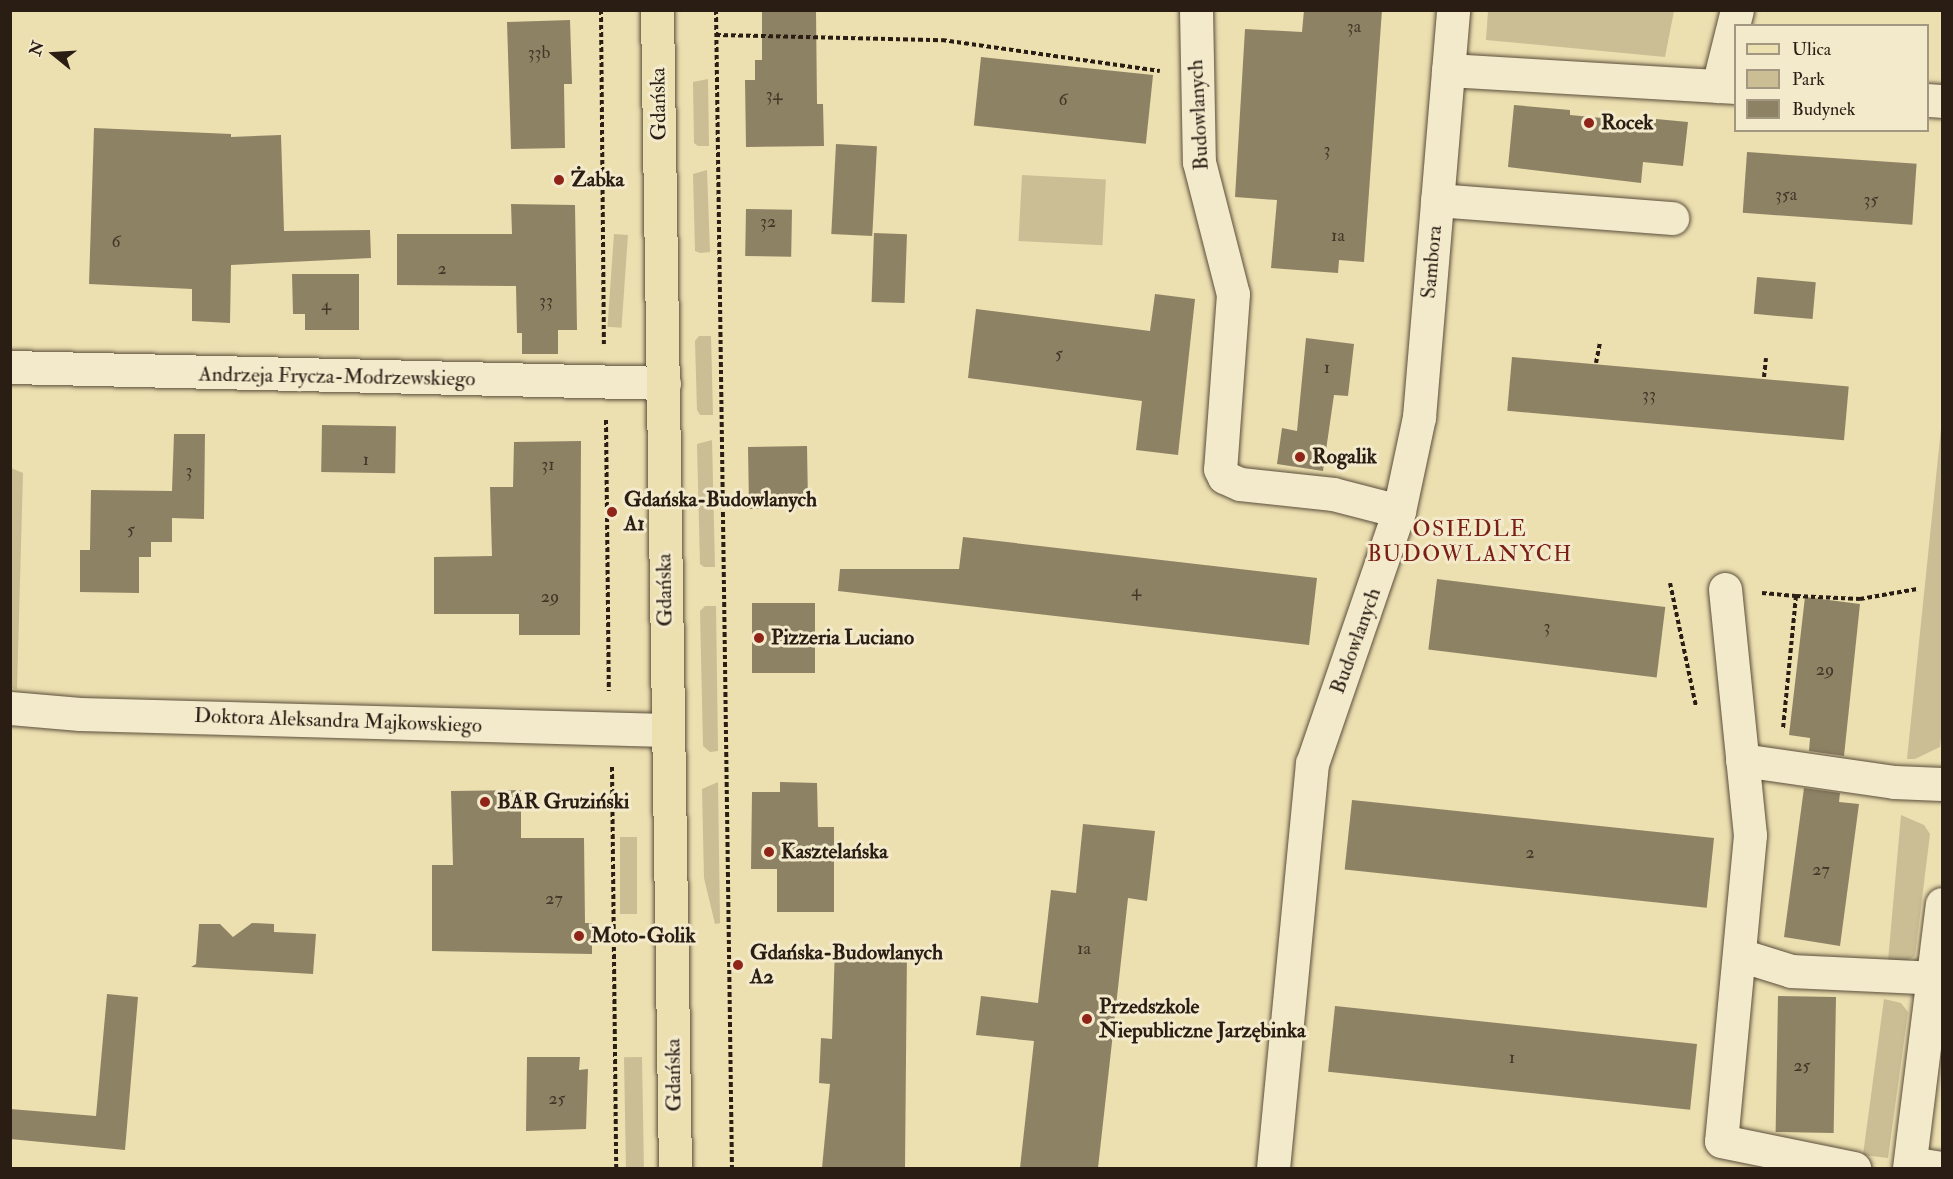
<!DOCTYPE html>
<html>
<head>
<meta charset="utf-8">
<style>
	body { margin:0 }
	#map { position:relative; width:1953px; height:1179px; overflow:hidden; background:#ecdfb0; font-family:"IM FELL Double Pica",serif }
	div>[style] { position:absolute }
	.green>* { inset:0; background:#cbbe95; transform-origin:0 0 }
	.building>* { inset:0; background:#8e8265; transform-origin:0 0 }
	.path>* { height:4px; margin-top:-2px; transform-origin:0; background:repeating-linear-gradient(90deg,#291d14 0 4.5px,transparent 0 7.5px) }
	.roads { filter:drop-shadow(0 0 2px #5a4e3b) drop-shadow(0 0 2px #5a4e3b) }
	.minor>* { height:33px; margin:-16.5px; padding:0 16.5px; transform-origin:16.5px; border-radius:16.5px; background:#f3eacc }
	.major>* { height:33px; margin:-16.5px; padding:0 16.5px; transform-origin:16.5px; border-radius:16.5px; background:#ecdfb0 }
	.dots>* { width:16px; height:16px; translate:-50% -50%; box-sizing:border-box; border:3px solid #f3eacc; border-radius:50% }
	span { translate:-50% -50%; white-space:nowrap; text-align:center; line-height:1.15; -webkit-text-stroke:6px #f3eacc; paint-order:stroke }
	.number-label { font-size:18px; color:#423628 }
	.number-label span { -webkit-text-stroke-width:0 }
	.street-label { font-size:21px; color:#291d14 }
	.poi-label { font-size:21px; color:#291d14; font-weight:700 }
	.left { translate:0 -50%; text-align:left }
	.neighbourhood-label { font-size:22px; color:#7a1f14; letter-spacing:1.5px }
	.frame { position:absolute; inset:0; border:12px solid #291d14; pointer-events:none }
	.legend { position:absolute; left:1734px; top:24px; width:195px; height:108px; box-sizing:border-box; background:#f3eacc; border:2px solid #a29882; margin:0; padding:8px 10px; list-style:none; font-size:18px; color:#291d14 }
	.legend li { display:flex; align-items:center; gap:12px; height:30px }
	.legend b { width:30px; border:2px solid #a29882 }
	.north { position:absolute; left:24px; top:24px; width:60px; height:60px; -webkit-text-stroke:4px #f3eacc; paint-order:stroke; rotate:288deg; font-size:16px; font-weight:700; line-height:24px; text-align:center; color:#291d14 }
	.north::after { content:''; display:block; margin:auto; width:21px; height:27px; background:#291d14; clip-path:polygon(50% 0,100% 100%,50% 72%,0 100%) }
</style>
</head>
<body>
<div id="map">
	<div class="green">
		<div style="clip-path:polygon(1488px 11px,1488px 10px,1674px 11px,1665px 57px,1486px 40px)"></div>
		<div style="clip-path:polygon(708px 79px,709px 146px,698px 146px,694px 143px,693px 82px)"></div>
		<div style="clip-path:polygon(707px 170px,710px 252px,700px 253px,695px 251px,693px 174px)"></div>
		<div style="left:1022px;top:175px;width:84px;height:66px;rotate:3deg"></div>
		<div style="left:614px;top:234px;width:14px;height:93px;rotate:4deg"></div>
		<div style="clip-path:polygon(699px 336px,711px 336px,713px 415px,700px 415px,697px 410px,695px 341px)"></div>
		<div style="clip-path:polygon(1942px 419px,1942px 730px,1940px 747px,1915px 759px,1907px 759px)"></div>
		<div style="clip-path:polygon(712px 440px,715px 567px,704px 567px,700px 564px,697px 444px)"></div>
		<div style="clip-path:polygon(11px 468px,23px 473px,17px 689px,10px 688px)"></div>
		<div style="clip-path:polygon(705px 606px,716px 606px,718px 751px,710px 752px,703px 746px,700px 611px)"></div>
		<div style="clip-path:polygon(718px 782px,720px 923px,715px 924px,704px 878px,702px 789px)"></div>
		<div style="clip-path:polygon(1901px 815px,1924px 825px,1930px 834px,1915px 956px,1902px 963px,1888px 961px)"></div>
		<div style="left:620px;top:837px;width:17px;height:77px"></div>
		<div style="clip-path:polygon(1884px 999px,1901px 1003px,1908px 1012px,1888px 1158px,1863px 1155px)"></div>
		<div style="left:642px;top:1057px;width:111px;height:18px;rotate:89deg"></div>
	</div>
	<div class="building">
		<div style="clip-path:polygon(762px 10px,816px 10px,817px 104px,823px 104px,824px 146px,746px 147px,745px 80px,755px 80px,755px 60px,762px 60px)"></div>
		<div style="clip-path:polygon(1304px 10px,1382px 10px,1364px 262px,1339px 260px,1338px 273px,1271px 268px,1277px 200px,1235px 197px,1245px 29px,1302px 32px)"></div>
		<div style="clip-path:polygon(570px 20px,572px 84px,564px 84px,565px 148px,511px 149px,507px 22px)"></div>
		<div style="left:981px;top:57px;width:173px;height:69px;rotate:6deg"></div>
		<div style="clip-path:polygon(1514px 105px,1570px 110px,1570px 115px,1656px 123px,1656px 119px,1688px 122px,1683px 166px,1643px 162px,1641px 183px,1508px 167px)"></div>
		<div style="clip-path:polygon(94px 128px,231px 134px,231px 137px,281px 135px,284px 231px,370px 230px,371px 258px,231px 265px,230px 323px,192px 321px,192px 289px,89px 284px)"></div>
		<div style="left:836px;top:144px;width:41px;height:90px;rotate:3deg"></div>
		<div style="left:1747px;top:152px;width:170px;height:61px;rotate:4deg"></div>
		<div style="clip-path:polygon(511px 204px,575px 205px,577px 330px,558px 330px,558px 354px,522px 354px,522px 333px,517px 333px,516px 286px,397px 285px,397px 234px,512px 234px)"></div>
		<div style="left:746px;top:209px;width:46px;height:47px;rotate:1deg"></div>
		<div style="left:874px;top:233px;width:33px;height:69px;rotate:2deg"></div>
		<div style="clip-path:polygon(292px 274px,359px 274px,359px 330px,305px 330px,305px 314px,293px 314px)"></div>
		<div style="left:1757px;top:277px;width:59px;height:37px;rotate:5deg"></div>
		<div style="clip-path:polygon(1155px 294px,1195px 299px,1178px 455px,1136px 450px,1142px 401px,968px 378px,976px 309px,1150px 331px)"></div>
		<div style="clip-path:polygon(1306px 338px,1354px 344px,1348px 396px,1334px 395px,1323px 471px,1277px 464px,1282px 428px,1297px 431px)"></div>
		<div style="left:1512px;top:357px;width:338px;height:54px;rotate:5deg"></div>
		<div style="left:322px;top:425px;width:74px;height:47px;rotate:1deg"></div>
		<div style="clip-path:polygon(174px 434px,205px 434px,204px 519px,172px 518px,172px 542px,151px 542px,151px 557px,139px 557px,139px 593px,80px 592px,80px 550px,90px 550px,91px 490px,172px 491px)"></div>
		<div style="clip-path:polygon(581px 441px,580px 635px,519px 635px,519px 614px,434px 614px,434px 557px,492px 556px,490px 487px,513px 487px,514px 442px)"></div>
		<div style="left:807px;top:446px;width:62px;height:59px;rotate:89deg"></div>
		<div style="clip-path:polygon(963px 537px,1317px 578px,1309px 645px,838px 591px,840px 569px,959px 569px)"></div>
		<div style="left:1437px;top:579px;width:230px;height:71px;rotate:7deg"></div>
		<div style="clip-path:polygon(1805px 597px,1860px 604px,1844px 756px,1809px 751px,1810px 738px,1789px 735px)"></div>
		<div style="left:752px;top:603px;width:63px;height:70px"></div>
		<div style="clip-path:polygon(780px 782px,817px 783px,818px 827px,834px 827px,834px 912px,777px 912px,777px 869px,751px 869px,752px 792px,780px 792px)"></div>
		<div style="clip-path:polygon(1804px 788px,1840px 793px,1839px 802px,1859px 804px,1840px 946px,1784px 937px)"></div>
		<div style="clip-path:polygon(521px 790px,521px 838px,584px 838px,585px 923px,592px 923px,592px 954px,432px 951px,432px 865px,453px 865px,451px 791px)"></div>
		<div style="left:1352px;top:800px;width:364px;height:70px;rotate:6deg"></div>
		<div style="clip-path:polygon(1083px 824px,1155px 831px,1147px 901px,1128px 898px,1098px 1168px,1020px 1168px,1034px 1041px,976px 1035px,981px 996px,1038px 1003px,1051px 890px,1076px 893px)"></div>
		<div style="clip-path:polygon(252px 923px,274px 924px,274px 932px,316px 934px,313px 974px,191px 967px,196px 964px,199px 924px,220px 924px,233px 937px)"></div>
		<div style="clip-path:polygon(835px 947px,907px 950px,905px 1168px,822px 1168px,830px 1084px,819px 1083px,821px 1038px,832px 1039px)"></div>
		<div style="clip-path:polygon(107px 994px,138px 997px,125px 1150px,10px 1139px,10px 1109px,96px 1116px)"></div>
		<div style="left:1778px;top:996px;width:58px;height:136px;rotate:1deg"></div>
		<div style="left:1335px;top:1006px;width:364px;height:66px;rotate:6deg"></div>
		<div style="clip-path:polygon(527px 1057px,580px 1057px,579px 1070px,588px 1069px,586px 1129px,526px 1131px)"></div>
	</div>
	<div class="path">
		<div style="left:601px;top:10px;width:335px;rotate:89.5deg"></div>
		<div style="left:716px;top:10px;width:1158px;rotate:89.21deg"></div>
		<div style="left:716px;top:35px;width:226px;rotate:1.3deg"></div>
		<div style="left:942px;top:40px;width:220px;rotate:8.1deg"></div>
		<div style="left:1596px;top:363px;width:21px;rotate:-79deg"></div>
		<div style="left:1764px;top:377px;width:19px;rotate:-84deg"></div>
		<div style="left:606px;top:420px;width:271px;rotate:89.4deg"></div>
		<div style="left:1670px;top:583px;width:126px;rotate:78.1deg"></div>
		<div style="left:1762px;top:593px;width:34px;rotate:5deg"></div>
		<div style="left:1796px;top:596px;width:133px;rotate:95.6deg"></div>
		<div style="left:1796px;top:596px;width:64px;rotate:2.7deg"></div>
		<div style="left:1860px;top:599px;width:58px;rotate:-10deg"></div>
		<div style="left:612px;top:767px;width:401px;rotate:89.4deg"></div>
	</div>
	<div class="roads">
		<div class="minor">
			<div style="left:1196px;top:10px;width:152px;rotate:88.9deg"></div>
			<div style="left:1199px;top:162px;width:136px;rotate:75.6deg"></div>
			<div style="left:1233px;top:294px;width:175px;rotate:94.2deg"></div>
			<div style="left:1220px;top:469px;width:9px;rotate:63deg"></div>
			<div style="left:1224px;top:477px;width:17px;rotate:24deg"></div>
			<div style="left:1240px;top:484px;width:94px;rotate:6.1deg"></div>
			<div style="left:1333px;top:494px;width:68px;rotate:14.4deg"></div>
			<div style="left:1399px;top:511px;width:267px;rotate:109deg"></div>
			<div style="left:1312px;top:763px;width:407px;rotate:95.5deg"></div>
			<div style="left:1448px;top:70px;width:289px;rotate:3.4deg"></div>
			<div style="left:1718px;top:86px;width:78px;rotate:-76deg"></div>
			<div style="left:1928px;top:100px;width:14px;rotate:4deg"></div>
			<div style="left:1437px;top:200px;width:236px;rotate:4.4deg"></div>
			<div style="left:11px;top:367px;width:653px;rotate:1.4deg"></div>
			<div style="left:1399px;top:511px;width:96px;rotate:-78deg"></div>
			<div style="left:1419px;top:417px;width:408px;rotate:-85.2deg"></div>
			<div style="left:1725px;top:589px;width:247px;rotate:84.2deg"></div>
			<div style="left:1750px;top:835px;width:307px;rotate:95.4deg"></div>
			<div style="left:1721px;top:1141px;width:136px;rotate:11.5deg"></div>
			<div style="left:10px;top:708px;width:70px;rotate:4.9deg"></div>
			<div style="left:80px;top:714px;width:586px;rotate:1.56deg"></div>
			<div style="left:1742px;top:760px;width:154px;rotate:8.2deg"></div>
			<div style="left:1894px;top:782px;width:48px;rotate:2.4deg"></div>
			<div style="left:1740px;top:955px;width:53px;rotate:17.4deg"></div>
			<div style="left:1791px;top:971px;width:151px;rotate:2.7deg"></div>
			<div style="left:1910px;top:1163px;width:32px;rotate:9deg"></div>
			<div style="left:1909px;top:1168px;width:266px;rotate:-82.9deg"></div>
		</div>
		<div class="major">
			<div style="left:657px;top:10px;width:1158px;rotate:89.11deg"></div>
		</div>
	</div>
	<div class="dots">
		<div style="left:1589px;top:123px;background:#8f2418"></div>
		<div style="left:559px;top:180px;background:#8f2418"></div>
		<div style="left:1300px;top:457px;background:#8f2418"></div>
		<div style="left:612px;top:512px;background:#8f2418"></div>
		<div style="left:759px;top:638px;background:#8f2418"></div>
		<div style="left:485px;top:802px;background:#8f2418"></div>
		<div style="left:769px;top:852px;background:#8f2418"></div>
		<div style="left:579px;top:936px;background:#8f2418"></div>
		<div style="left:738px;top:965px;background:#8f2418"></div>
		<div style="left:1087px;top:1019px;background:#8f2418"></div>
	</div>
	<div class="number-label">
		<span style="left:1354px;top:27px">3a</span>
		<span style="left:539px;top:53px">33b</span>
		<span style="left:774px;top:95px">34</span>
		<span style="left:1063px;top:100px">6</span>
		<span style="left:1327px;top:150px">3</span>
		<span style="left:1786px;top:195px">35a</span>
		<span style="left:1871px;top:200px">35</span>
		<span style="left:768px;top:222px">32</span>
		<span style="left:1338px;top:236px">1a</span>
		<span style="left:116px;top:242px">6</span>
		<span style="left:442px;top:269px">2</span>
		<span style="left:546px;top:301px">33</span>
		<span style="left:326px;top:305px">4</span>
		<span style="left:1059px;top:354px">5</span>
		<span style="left:1327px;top:368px">1</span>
		<span style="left:1649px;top:395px">33</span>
		<span style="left:366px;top:460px">1</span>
		<span style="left:548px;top:465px">31</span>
		<span style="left:189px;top:471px">3</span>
		<span style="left:131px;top:530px">5</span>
		<span style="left:1136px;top:591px">4</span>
		<span style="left:550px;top:597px">29</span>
		<span style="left:1547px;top:627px">3</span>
		<span style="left:1825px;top:670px">29</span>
		<span style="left:1530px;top:853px">2</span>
		<span style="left:1821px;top:870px">27</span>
		<span style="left:554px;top:899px">27</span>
		<span style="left:1084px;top:949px">1a</span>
		<span style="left:1512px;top:1058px">1</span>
		<span style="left:1802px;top:1066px">25</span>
		<span style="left:557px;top:1099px">25</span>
	</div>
	<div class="street-label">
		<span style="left:659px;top:104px;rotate:-91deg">Gdańska</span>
		<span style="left:1199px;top:115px;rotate:-93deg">Budowlanych</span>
		<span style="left:1432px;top:262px;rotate:-85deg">Sambora</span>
		<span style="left:337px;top:377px;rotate:1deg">Andrzeja Frycza-Modrzewskiego</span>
		<span style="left:665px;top:590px;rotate:-91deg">Gdańska</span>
		<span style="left:1356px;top:641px;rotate:-70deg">Budowlanych</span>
		<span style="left:338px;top:721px;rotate:2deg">Doktora Aleksandra Majkowskiego</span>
		<span style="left:674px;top:1075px;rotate:-91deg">Gdańska</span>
	</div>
	<div class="poi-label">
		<span class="left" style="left:1601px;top:123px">Rocek</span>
		<span class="left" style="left:571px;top:180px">Żabka</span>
		<span class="left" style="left:1312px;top:457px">Rogalik</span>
		<span class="left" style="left:624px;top:512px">Gdańska-Budowlanych<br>A1</span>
		<span class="left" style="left:771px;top:638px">Pizzeria Luciano</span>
		<span class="left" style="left:497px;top:802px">BAR Gruziński</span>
		<span class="left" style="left:781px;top:852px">Kasztelańska</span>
		<span class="left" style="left:591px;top:936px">Moto-Golik</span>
		<span class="left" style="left:750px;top:965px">Gdańska-Budowlanych<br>A2</span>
		<span class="left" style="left:1099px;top:1019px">Przedszkole<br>Niepubliczne Jarzębinka</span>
	</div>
	<div class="neighbourhood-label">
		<span style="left:1470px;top:542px">OSIEDLE<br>BUDOWLANYCH</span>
	</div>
	<div class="frame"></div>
	<ul class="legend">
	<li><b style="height:8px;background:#ecdfb0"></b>Ulica</li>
	<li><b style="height:16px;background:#cbbe95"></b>Park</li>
	<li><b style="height:16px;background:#8e8265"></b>Budynek</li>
	</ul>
	<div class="north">N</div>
</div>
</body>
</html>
